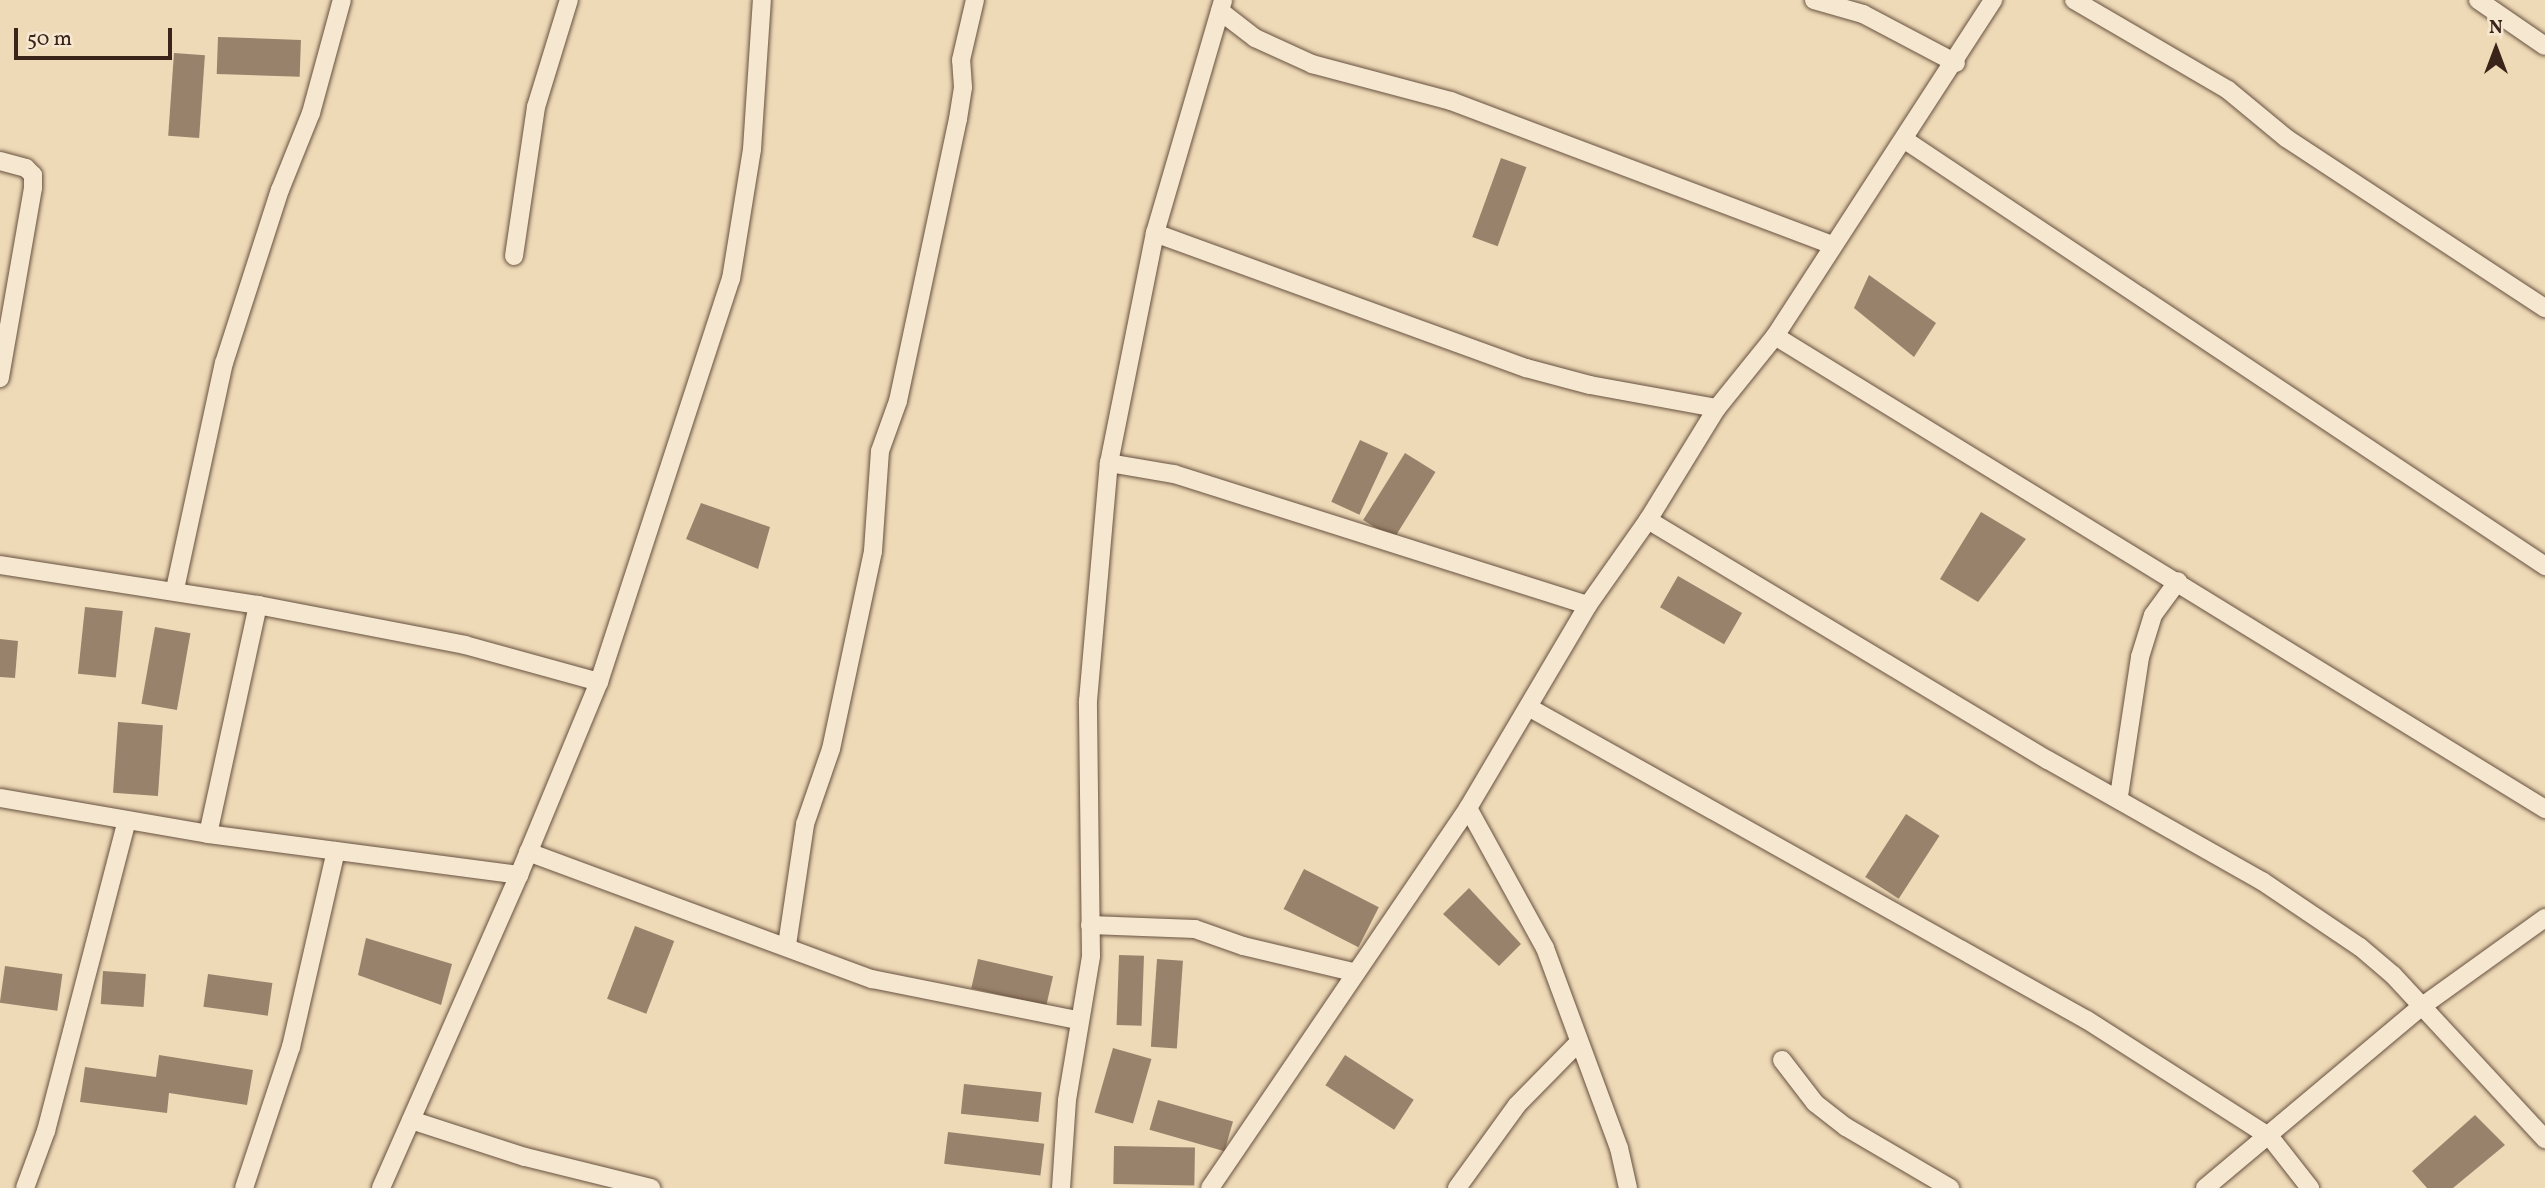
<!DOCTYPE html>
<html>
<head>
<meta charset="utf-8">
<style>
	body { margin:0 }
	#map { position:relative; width:2545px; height:1188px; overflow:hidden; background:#efdab7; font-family:Vollkorn,serif }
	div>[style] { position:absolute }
	.building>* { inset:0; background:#98826b; transform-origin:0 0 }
	.roads { filter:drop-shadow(0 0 2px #675140) drop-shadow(0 0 2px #675140) }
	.minor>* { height:18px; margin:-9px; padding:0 9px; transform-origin:9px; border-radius:9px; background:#f5e7d0 }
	span { translate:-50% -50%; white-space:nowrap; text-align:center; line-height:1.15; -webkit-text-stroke:5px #f5e7d0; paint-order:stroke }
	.north { position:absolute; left:2461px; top:14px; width:70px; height:70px; -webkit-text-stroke:5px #f5e7d0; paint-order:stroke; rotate:0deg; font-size:19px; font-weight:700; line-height:28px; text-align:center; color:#3a2319 }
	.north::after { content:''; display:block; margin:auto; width:24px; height:32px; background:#3a2319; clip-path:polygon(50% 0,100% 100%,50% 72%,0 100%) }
	.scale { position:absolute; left:14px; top:28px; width:158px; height:32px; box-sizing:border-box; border:4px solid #3a2319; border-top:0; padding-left:9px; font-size:21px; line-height:24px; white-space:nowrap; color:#3a2319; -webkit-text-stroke:5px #f5e7d0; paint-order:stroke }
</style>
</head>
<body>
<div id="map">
	<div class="building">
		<div style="left:218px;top:37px;width:83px;height:37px;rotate:2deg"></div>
		<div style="left:174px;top:53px;width:31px;height:83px;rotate:4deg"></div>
		<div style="left:1501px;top:158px;width:27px;height:84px;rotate:20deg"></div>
		<div style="clip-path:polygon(1869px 275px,1936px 323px,1914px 357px,1854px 308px)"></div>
		<div style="left:1360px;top:440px;width:31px;height:68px;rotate:25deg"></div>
		<div style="left:1405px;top:453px;width:36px;height:79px;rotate:32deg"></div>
		<div style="clip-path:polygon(701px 503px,770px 527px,758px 569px,686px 539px)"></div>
		<div style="clip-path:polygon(1981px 512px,2026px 539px,1978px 602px,1940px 579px)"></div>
		<div style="left:1678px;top:576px;width:74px;height:36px;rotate:30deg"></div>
		<div style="left:85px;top:607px;width:38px;height:67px;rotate:6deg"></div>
		<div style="left:155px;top:627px;width:36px;height:78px;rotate:10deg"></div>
		<div style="clip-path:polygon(0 639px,18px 641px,15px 678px,0 677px)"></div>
		<div style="left:118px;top:722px;width:45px;height:71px;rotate:4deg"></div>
		<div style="left:1906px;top:814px;width:40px;height:75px;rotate:33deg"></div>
		<div style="left:1304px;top:869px;width:84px;height:45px;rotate:27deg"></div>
		<div style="clip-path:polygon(1469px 888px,1521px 944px,1499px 966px,1443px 914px)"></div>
		<div style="left:635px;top:926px;width:42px;height:78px;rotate:21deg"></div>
		<div style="clip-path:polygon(366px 938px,452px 964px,441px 1005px,358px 975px)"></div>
		<div style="left:1119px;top:955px;width:25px;height:70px;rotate:2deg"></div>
		<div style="left:978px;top:959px;width:77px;height:30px;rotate:13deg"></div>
		<div style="left:1157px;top:959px;width:26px;height:88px;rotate:4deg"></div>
		<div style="left:5px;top:966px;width:58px;height:37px;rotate:8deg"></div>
		<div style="left:103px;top:971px;width:43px;height:33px;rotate:4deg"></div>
		<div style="left:208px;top:974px;width:65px;height:33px;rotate:8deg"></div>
		<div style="left:1113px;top:1048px;width:40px;height:67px;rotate:16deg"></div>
		<div style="clip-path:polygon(159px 1055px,253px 1070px,247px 1105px,169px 1093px,167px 1113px,80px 1102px,85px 1067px,156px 1077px)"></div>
		<div style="left:1345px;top:1055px;width:82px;height:36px;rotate:33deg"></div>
		<div style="left:964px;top:1084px;width:78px;height:30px;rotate:6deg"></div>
		<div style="left:1158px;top:1100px;width:78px;height:31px;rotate:16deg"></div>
		<div style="clip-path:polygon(2475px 1115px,2505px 1145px,2453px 1188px,2427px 1188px,2412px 1171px)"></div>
		<div style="left:948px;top:1132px;width:97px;height:32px;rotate:7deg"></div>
		<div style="left:1114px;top:1146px;width:81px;height:38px;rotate:1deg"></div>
	</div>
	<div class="roads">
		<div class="minor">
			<div style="left:1814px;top:0;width:51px;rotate:15.9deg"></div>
			<div style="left:1863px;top:14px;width:105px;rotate:27.8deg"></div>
			<div style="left:2074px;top:0;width:178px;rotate:30.3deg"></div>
			<div style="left:2228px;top:90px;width:75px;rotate:39.6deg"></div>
			<div style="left:2286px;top:138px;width:310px;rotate:33.3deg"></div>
			<div style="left:2478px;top:0;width:81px;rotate:34.5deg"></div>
			<div style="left:1220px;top:11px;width:44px;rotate:37.6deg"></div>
			<div style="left:1255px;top:38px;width:63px;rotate:24.5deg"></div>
			<div style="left:1312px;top:64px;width:144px;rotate:14.9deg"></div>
			<div style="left:1451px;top:101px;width:408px;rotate:20.7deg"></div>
			<div style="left:1905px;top:140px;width:769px;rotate:33.65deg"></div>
			<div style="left:0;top:161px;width:27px;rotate:15deg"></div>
			<div style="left:26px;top:168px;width:10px;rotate:45deg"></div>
			<div style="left:33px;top:175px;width:13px;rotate:90deg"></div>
			<div style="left:33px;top:188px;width:193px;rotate:99.9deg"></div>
			<div style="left:1155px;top:233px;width:395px;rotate:20deg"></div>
			<div style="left:1526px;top:368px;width:66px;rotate:14.9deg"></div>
			<div style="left:1590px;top:385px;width:129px;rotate:10.3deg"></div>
			<div style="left:514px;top:256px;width:151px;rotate:-81.6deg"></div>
			<div style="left:536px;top:107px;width:112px;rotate:-72.9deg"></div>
			<div style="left:1775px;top:336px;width:904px;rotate:31.56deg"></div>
			<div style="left:1109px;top:463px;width:66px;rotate:9.6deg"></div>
			<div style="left:1174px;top:474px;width:434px;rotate:17.6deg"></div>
			<div style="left:1648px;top:520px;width:466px;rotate:31deg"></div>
			<div style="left:2048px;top:760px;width:246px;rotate:29.5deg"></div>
			<div style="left:2262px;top:881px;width:118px;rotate:34deg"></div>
			<div style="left:2360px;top:947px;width:43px;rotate:40.3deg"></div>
			<div style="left:2393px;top:975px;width:224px;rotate:47.2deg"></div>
			<div style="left:0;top:565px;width:261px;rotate:8.8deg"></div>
			<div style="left:258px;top:605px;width:234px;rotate:102.3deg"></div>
			<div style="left:175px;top:589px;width:231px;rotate:-77.8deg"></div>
			<div style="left:224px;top:363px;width:182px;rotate:-72.1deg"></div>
			<div style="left:280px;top:190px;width:83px;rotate:-68.1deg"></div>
			<div style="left:311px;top:113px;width:117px;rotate:-74.7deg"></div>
			<div style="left:258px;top:605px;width:211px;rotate:10.9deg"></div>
			<div style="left:465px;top:645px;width:139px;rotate:15.4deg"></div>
			<div style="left:1530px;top:708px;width:638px;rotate:29.26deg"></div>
			<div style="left:2087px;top:1020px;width:217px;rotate:32.6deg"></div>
			<div style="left:2270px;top:1137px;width:65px;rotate:51.9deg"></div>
			<div style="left:2119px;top:796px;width:141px;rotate:-81.4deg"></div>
			<div style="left:2140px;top:657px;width:44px;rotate:-72.8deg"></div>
			<div style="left:2153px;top:615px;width:42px;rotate:-53.7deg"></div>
			<div style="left:0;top:798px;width:211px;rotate:9.8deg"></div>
			<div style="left:208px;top:834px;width:314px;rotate:7.5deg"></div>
			<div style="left:519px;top:875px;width:342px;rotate:113.8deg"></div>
			<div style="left:1468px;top:808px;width:160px;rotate:61.2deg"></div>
			<div style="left:1545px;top:948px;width:213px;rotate:69.7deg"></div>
			<div style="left:1619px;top:1148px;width:41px;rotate:77.3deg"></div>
			<div style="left:528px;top:852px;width:367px;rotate:20.3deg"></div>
			<div style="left:872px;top:979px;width:209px;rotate:11.3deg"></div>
			<div style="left:519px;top:875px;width:209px;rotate:-67.5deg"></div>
			<div style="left:599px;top:682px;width:424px;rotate:-71.9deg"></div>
			<div style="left:731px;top:279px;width:132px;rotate:-80.8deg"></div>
			<div style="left:752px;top:149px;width:149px;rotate:-86.2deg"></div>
			<div style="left:1090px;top:925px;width:105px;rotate:2.2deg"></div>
			<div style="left:1195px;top:929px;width:51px;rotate:19.5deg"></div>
			<div style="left:1243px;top:946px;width:113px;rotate:13.3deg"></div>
			<div style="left:787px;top:945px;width:122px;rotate:-81.5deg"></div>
			<div style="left:805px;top:824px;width:79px;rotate:-70.9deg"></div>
			<div style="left:831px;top:749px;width:202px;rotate:-78deg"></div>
			<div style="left:873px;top:551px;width:100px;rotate:-86deg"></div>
			<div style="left:880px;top:451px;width:53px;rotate:-70.2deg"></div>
			<div style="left:898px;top:401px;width:288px;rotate:-78deg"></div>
			<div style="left:958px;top:119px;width:32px;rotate:-81deg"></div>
			<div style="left:963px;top:87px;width:27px;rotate:-94deg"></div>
			<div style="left:961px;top:60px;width:62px;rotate:-76.9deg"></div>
			<div style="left:1782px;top:1060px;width:54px;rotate:52.5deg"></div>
			<div style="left:1815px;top:1103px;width:39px;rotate:38deg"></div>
			<div style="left:1846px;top:1127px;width:121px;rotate:30.4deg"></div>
			<div style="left:411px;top:1120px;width:120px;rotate:18deg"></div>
			<div style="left:525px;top:1157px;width:130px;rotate:13.8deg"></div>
			<div style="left:25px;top:1188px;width:61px;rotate:-69.8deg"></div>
			<div style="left:46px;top:1131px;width:320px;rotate:-75.4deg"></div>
			<div style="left:244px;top:1188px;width:149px;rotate:-71.6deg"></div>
			<div style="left:291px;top:1047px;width:201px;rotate:-77.1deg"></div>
			<div style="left:1061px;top:1188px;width:88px;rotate:-86.1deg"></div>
			<div style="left:1067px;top:1100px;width:146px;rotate:-80.5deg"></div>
			<div style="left:1091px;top:956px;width:255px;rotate:-90.7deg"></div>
			<div style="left:1088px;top:701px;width:239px;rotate:-85deg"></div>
			<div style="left:1109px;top:463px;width:235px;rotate:-78.7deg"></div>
			<div style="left:1155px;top:233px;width:243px;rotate:-73.7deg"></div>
			<div style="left:1210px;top:1188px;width:459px;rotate:-55.8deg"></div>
			<div style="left:1468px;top:808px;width:236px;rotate:-59.4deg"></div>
			<div style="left:1588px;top:605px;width:104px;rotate:-54.8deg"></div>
			<div style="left:1648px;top:520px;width:132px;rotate:-58.4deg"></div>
			<div style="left:1717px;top:408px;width:92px;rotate:-51.1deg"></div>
			<div style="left:1775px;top:336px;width:401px;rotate:-57deg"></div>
			<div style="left:1457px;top:1188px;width:102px;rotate:-54.1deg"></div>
			<div style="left:1517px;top:1105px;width:88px;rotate:-45.5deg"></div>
			<div style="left:2205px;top:1188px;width:282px;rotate:-40deg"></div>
			<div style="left:2421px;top:1007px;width:153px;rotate:-35.7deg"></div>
		</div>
	</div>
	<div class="north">N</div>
	<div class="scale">50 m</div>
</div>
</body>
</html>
